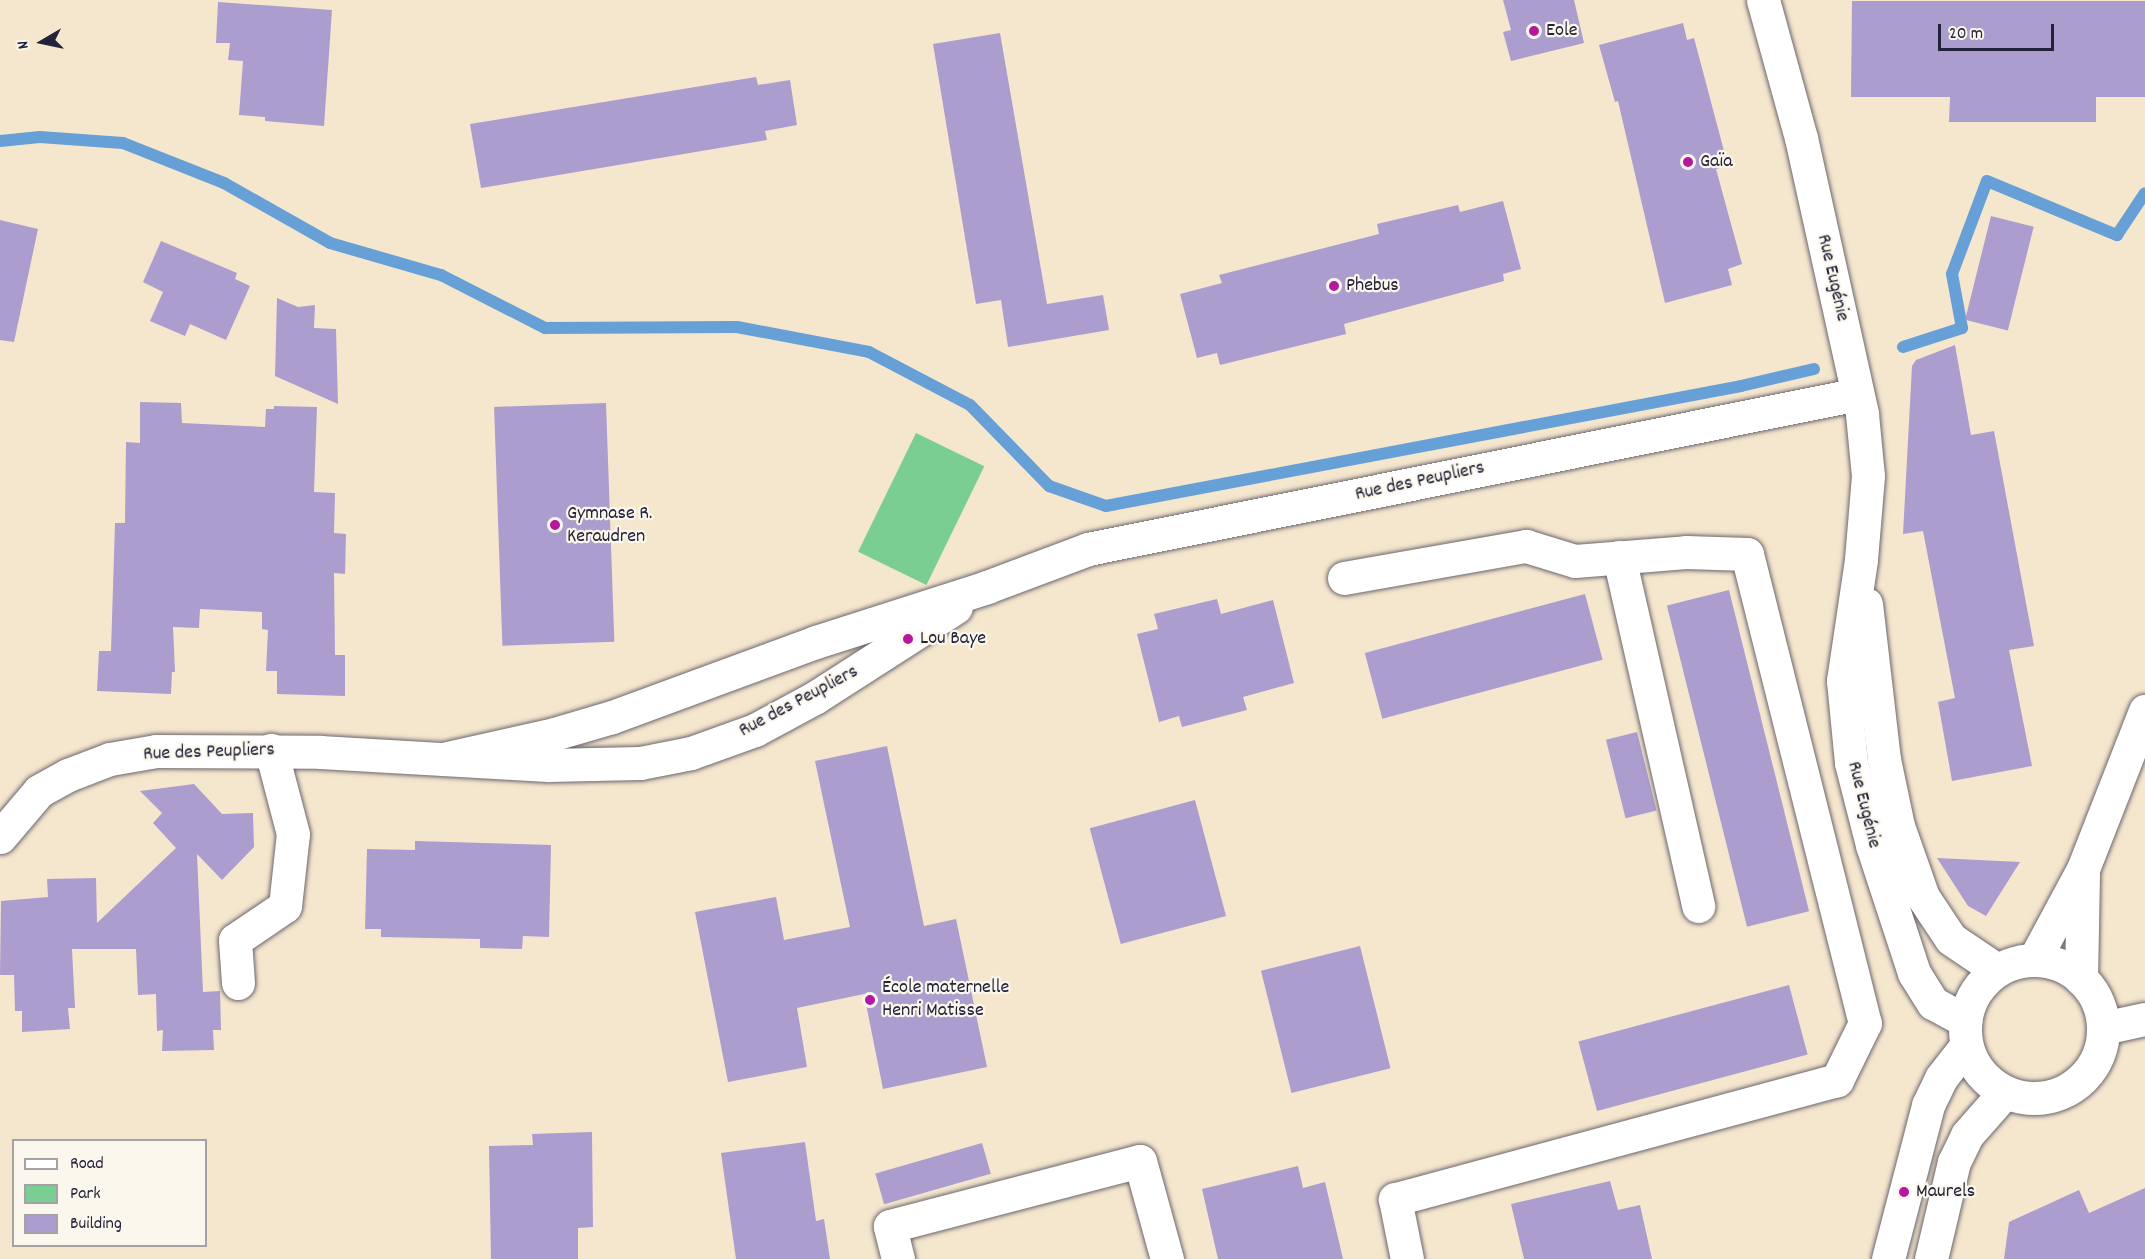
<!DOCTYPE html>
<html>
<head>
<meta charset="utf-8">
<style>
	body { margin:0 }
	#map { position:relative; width:2145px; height:1259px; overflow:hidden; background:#f5e6ce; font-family:Dekko,sans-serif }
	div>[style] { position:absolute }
	.green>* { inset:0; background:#7ace91; transform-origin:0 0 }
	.stream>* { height:12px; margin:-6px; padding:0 6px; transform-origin:6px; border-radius:6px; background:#67a0d6 }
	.building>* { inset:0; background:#ac9dcf; transform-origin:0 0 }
	.roads { filter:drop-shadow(0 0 2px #6c676e) drop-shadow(0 0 2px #6c676e) }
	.minor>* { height:33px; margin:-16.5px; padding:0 16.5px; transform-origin:16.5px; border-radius:16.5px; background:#fff }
	.minor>.ring { margin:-16.5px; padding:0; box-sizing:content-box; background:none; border:33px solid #fff; border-radius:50% }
	.dots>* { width:16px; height:16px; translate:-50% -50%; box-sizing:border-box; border:3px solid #fbf7ec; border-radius:50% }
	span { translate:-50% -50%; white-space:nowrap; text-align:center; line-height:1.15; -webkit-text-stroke:4.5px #fbf7ec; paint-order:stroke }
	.poi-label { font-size:20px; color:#22223b }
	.left { translate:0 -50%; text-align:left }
	.street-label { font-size:20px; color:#22223b }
	.legend { position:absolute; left:12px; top:1139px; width:195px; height:108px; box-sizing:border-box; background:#fbf7ec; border:2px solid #a4a2a5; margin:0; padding:8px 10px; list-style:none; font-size:18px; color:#22223b }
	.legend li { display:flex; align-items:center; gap:12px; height:30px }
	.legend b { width:30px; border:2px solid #a4a2a5 }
	.north { position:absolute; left:12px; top:12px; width:60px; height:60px; -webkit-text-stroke:4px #fbf7ec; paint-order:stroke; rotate:261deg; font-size:16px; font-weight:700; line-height:24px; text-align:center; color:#22223b }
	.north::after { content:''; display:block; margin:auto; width:21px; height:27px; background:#22223b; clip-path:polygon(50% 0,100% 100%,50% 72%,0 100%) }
	.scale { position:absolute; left:1938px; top:24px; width:116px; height:27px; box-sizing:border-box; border:3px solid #22223b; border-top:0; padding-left:8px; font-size:18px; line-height:21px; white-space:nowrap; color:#22223b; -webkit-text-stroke:4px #fbf7ec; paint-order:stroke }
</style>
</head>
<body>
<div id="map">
	<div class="green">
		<div style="left:916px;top:433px;width:76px;height:132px;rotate:26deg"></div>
	</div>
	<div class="stream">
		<div style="left:0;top:141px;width:40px;rotate:-5.7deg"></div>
		<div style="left:40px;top:137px;width:83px;rotate:4.1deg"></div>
		<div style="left:123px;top:143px;width:109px;rotate:21.6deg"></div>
		<div style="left:224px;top:183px;width:122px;rotate:29.5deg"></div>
		<div style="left:330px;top:243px;width:116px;rotate:16.1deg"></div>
		<div style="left:441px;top:275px;width:117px;rotate:27deg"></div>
		<div style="left:545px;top:328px;width:192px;rotate:-0.3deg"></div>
		<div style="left:737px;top:327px;width:134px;rotate:10.7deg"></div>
		<div style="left:869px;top:352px;width:114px;rotate:27.7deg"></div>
		<div style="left:970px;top:405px;width:113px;rotate:45.7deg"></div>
		<div style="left:1049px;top:486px;width:60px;rotate:19.3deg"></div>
		<div style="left:1106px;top:506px;width:646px;rotate:-10.7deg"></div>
		<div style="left:1741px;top:386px;width:75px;rotate:-13.1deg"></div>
		<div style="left:1903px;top:347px;width:62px;rotate:-17.9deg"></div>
		<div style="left:1962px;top:328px;width:55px;rotate:-100.5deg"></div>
		<div style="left:1952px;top:274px;width:99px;rotate:-69.4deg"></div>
		<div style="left:1987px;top:181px;width:141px;rotate:22.6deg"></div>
		<div style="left:2117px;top:235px;width:50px;rotate:-56.3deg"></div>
	</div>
	<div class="building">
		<div style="clip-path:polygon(1503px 0,1574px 0,1584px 43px,1511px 61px,1503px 32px,1511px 30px)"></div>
		<div style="clip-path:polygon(1852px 1px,2145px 1px,2145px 97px,2096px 97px,2096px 122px,1949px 122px,1950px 97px,1851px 97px)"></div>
		<div style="clip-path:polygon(218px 2px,332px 10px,324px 126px,265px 121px,265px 117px,239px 115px,243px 61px,228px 60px,230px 43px,216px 43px)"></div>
		<div style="clip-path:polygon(1683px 23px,1687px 40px,1694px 38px,1728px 166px,1716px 169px,1742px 264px,1728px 269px,1732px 285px,1665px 303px,1618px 101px,1615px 102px,1599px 45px)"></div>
		<div style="clip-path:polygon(1000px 33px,1047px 304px,1103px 295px,1109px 330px,1008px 347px,1001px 300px,976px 304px,933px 44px)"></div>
		<div style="clip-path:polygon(756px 77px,758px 85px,790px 80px,797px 125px,765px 131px,767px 140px,481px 188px,470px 124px)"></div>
		<div style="clip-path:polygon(1503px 201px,1521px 269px,1503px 274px,1504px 281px,1344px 324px,1346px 334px,1220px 365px,1217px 353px,1197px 358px,1180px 294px,1222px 283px,1219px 275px,1379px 234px,1377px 224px,1458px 205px,1460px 212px)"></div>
		<div style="left:1991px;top:216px;width:44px;height:107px;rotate:14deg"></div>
		<div style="clip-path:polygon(0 220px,38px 229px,14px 342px,0 340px)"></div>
		<div style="clip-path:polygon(161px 241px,237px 273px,235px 279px,250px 286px,226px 340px,190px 324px,185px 336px,150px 321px,163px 292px,143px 282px)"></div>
		<div style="clip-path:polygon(277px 298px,298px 307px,315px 305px,314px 328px,336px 329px,338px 404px,275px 376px)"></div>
		<div style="clip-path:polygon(1955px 345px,1971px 435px,1994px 431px,2034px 646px,2009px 650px,2032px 766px,1952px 781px,1938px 702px,1955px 698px,1923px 531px,1903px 534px,1912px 366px,1916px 360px)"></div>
		<div style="clip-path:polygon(140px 402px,181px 403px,182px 423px,265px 427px,266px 409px,274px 409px,274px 406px,317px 407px,314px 492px,335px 493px,334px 533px,346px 534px,345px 574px,334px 573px,335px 655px,345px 655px,345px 696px,277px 694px,277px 671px,266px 671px,268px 630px,262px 629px,262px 612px,200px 609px,199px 628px,173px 627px,175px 672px,172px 672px,171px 694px,97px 691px,99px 651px,111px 651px,115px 523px,125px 523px,126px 442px,140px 443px)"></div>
		<div style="left:606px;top:403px;width:239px;height:112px;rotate:88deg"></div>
		<div style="left:1729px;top:590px;width:331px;height:64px;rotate:76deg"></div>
		<div style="left:1585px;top:594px;width:68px;height:228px;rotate:75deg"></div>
		<div style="clip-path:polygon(1217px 599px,1221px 614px,1273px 600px,1294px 683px,1243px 697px,1247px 710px,1182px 727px,1179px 716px,1159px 722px,1137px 634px,1158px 629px,1154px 614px)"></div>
		<div style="left:1637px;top:732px;width:81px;height:32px;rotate:76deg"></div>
		<div style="clip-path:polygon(887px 746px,924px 926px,956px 919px,987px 1067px,883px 1089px,864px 994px,797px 1008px,807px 1067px,728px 1082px,695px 912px,776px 897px,784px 940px,850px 927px,815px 761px)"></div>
		<div style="clip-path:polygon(194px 784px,222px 814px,253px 813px,254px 847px,222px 880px,197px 854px,203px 992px,220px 991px,221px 1030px,213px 1030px,214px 1050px,162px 1051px,163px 1030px,157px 1031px,156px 994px,138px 995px,136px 949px,72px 949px,75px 1008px,68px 1008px,70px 1029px,22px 1032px,22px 1011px,15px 1011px,14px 975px,0 975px,1px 901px,48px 897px,47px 879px,96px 878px,97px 923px,176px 848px,153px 823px,162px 813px,140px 791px)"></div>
		<div style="left:1195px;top:800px;width:120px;height:109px;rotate:75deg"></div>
		<div style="clip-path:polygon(415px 841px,551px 845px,549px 937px,523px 936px,522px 949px,480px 948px,480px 939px,381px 937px,381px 929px,365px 929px,367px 849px,415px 850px)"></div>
		<div style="clip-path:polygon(1937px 858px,2020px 862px,1986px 916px,1968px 906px)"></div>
		<div style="left:1360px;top:946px;width:126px;height:102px;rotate:76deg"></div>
		<div style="left:1789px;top:985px;width:72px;height:218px;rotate:75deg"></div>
		<div style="clip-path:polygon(592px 1132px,593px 1227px,578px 1228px,578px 1259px,491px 1259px,489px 1146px,533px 1145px,532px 1134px)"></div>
		<div style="clip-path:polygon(805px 1142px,816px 1221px,824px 1219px,830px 1259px,736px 1259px,721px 1153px)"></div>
		<div style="left:982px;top:1143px;width:32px;height:111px;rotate:74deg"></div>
		<div style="clip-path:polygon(1298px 1166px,1303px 1188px,1325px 1182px,1343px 1259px,1218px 1259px,1202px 1189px)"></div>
		<div style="clip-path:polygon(1610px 1181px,1618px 1210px,1640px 1205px,1652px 1259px,1524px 1259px,1511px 1204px)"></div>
		<div style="clip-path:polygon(2145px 1188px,2145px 1259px,2004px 1259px,2009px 1222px,2079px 1190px,2089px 1213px)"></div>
	</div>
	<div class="roads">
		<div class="minor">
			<div style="left:1763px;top:0;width:143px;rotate:74.6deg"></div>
			<div style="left:1801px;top:138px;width:283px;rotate:77.5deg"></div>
			<div style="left:1862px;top:414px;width:62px;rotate:84.5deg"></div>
			<div style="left:1868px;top:476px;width:84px;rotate:94.8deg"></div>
			<div style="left:1861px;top:560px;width:122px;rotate:98.5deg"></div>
			<div style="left:1843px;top:681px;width:82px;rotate:84.4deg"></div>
			<div style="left:1851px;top:763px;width:85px;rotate:75.6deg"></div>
			<div style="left:1872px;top:845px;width:135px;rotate:71.8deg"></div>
			<div style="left:1914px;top:973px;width:36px;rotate:58deg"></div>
			<div style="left:1933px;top:1003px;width:37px;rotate:29deg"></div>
			<div style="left:1619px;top:557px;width:358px;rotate:77.2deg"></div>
			<div style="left:1344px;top:578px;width:185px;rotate:-10deg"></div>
			<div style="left:1526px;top:546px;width:51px;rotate:17deg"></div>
			<div style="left:1575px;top:561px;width:111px;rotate:-4.6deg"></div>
			<div style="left:1686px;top:552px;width:61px;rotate:1.9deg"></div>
			<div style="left:1747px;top:554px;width:484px;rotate:75.9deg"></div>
			<div style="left:1865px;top:1023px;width:64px;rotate:116.2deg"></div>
			<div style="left:1837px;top:1080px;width:458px;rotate:164.9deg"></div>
			<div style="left:1395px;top:1199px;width:61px;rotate:78.7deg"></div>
			<div style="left:1866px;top:604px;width:156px;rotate:83.4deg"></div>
			<div style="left:1884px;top:759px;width:68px;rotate:78.2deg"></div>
			<div style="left:1898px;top:826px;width:75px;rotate:70.6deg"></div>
			<div style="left:1923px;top:897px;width:50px;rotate:56.3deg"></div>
			<div style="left:1951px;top:939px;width:55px;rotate:34deg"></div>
			<div style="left:447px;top:758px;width:110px;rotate:-12.6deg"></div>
			<div style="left:554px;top:734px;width:60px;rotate:-16.3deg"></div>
			<div style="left:612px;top:717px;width:217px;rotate:-20.2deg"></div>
			<div style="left:816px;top:642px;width:180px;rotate:-17.8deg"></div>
			<div style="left:987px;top:587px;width:108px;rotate:-20.6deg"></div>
			<div style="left:1088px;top:549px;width:785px;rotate:-11.38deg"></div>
			<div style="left:0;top:837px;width:60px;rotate:-49.7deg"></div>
			<div style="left:39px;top:791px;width:33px;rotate:-29deg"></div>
			<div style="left:68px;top:775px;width:45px;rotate:-20.9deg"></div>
			<div style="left:110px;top:759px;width:47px;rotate:-9.9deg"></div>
			<div style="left:156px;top:751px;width:164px;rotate:0.3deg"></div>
			<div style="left:320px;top:752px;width:228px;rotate:3.3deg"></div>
			<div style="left:548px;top:765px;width:92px;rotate:-1.2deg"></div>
			<div style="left:640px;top:763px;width:52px;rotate:-11.1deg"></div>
			<div style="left:691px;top:753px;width:68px;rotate:-19.8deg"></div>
			<div style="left:755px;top:730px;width:69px;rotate:-28.4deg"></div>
			<div style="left:816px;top:697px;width:166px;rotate:-32.7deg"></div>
			<div class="ring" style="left:1965px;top:960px;width:105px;height:105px"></div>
			<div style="left:2034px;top:960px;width:103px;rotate:-61.7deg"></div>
			<div style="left:2083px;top:869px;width:170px;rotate:-68.6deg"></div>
			<div style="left:2081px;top:979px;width:105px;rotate:-88.9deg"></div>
			<div style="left:238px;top:983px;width:43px;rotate:-94deg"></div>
			<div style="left:235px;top:940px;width:60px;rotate:-34.2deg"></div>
			<div style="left:285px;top:906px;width:72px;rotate:-83.7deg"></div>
			<div style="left:293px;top:834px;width:87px;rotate:-104.7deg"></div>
			<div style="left:2103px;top:1028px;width:43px;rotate:-12.1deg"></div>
			<div style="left:898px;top:1259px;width:34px;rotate:-104deg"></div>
			<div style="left:890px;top:1226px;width:258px;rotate:-14.6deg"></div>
			<div style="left:1140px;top:1161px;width:102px;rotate:74.6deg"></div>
			<div style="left:1888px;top:1259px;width:159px;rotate:-75.4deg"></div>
			<div style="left:1928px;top:1105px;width:30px;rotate:-64deg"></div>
			<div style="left:1941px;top:1078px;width:41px;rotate:-52deg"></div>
			<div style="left:1931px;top:1259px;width:100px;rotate:-76.7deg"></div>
			<div style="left:1954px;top:1162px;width:30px;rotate:-64deg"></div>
			<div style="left:1967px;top:1135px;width:56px;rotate:-48.6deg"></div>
		</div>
	</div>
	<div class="dots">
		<div style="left:1534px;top:31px;background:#b5179e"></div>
		<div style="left:1688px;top:162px;background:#b5179e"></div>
		<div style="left:1334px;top:286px;background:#b5179e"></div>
		<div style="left:555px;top:525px;background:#b5179e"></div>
		<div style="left:908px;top:639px;background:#b5179e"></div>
		<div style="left:870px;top:1000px;background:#b5179e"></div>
		<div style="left:1904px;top:1192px;background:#b5179e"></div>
	</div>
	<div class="poi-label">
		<span class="left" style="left:1546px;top:31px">Eole</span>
		<span class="left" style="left:1700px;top:162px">Gaïa</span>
		<span class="left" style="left:1346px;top:286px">Phebus</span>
		<span class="left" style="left:567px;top:526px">Gymnase R.<br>Keraudren</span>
		<span class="left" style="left:920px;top:639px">Lou Baye</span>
		<span class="left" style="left:882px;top:1000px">École maternelle<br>Henri Matisse</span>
		<span class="left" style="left:1916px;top:1192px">Maurels</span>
	</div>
	<div class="street-label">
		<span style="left:1832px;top:278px;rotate:77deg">Rue Eugénie</span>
		<span style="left:1420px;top:482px;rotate:-12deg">Rue des Peupliers</span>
		<span style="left:799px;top:702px;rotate:-28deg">Rue des Peupliers</span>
		<span style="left:209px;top:753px;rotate:-2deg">Rue des Peupliers</span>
		<span style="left:1863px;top:805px;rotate:76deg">Rue Eugénie</span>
	</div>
	<ul class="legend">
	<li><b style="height:8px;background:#fff"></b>Road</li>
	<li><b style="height:16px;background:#7ace91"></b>Park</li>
	<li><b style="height:16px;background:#ac9dcf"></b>Building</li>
	</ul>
	<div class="north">N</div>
	<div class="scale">20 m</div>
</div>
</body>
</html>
